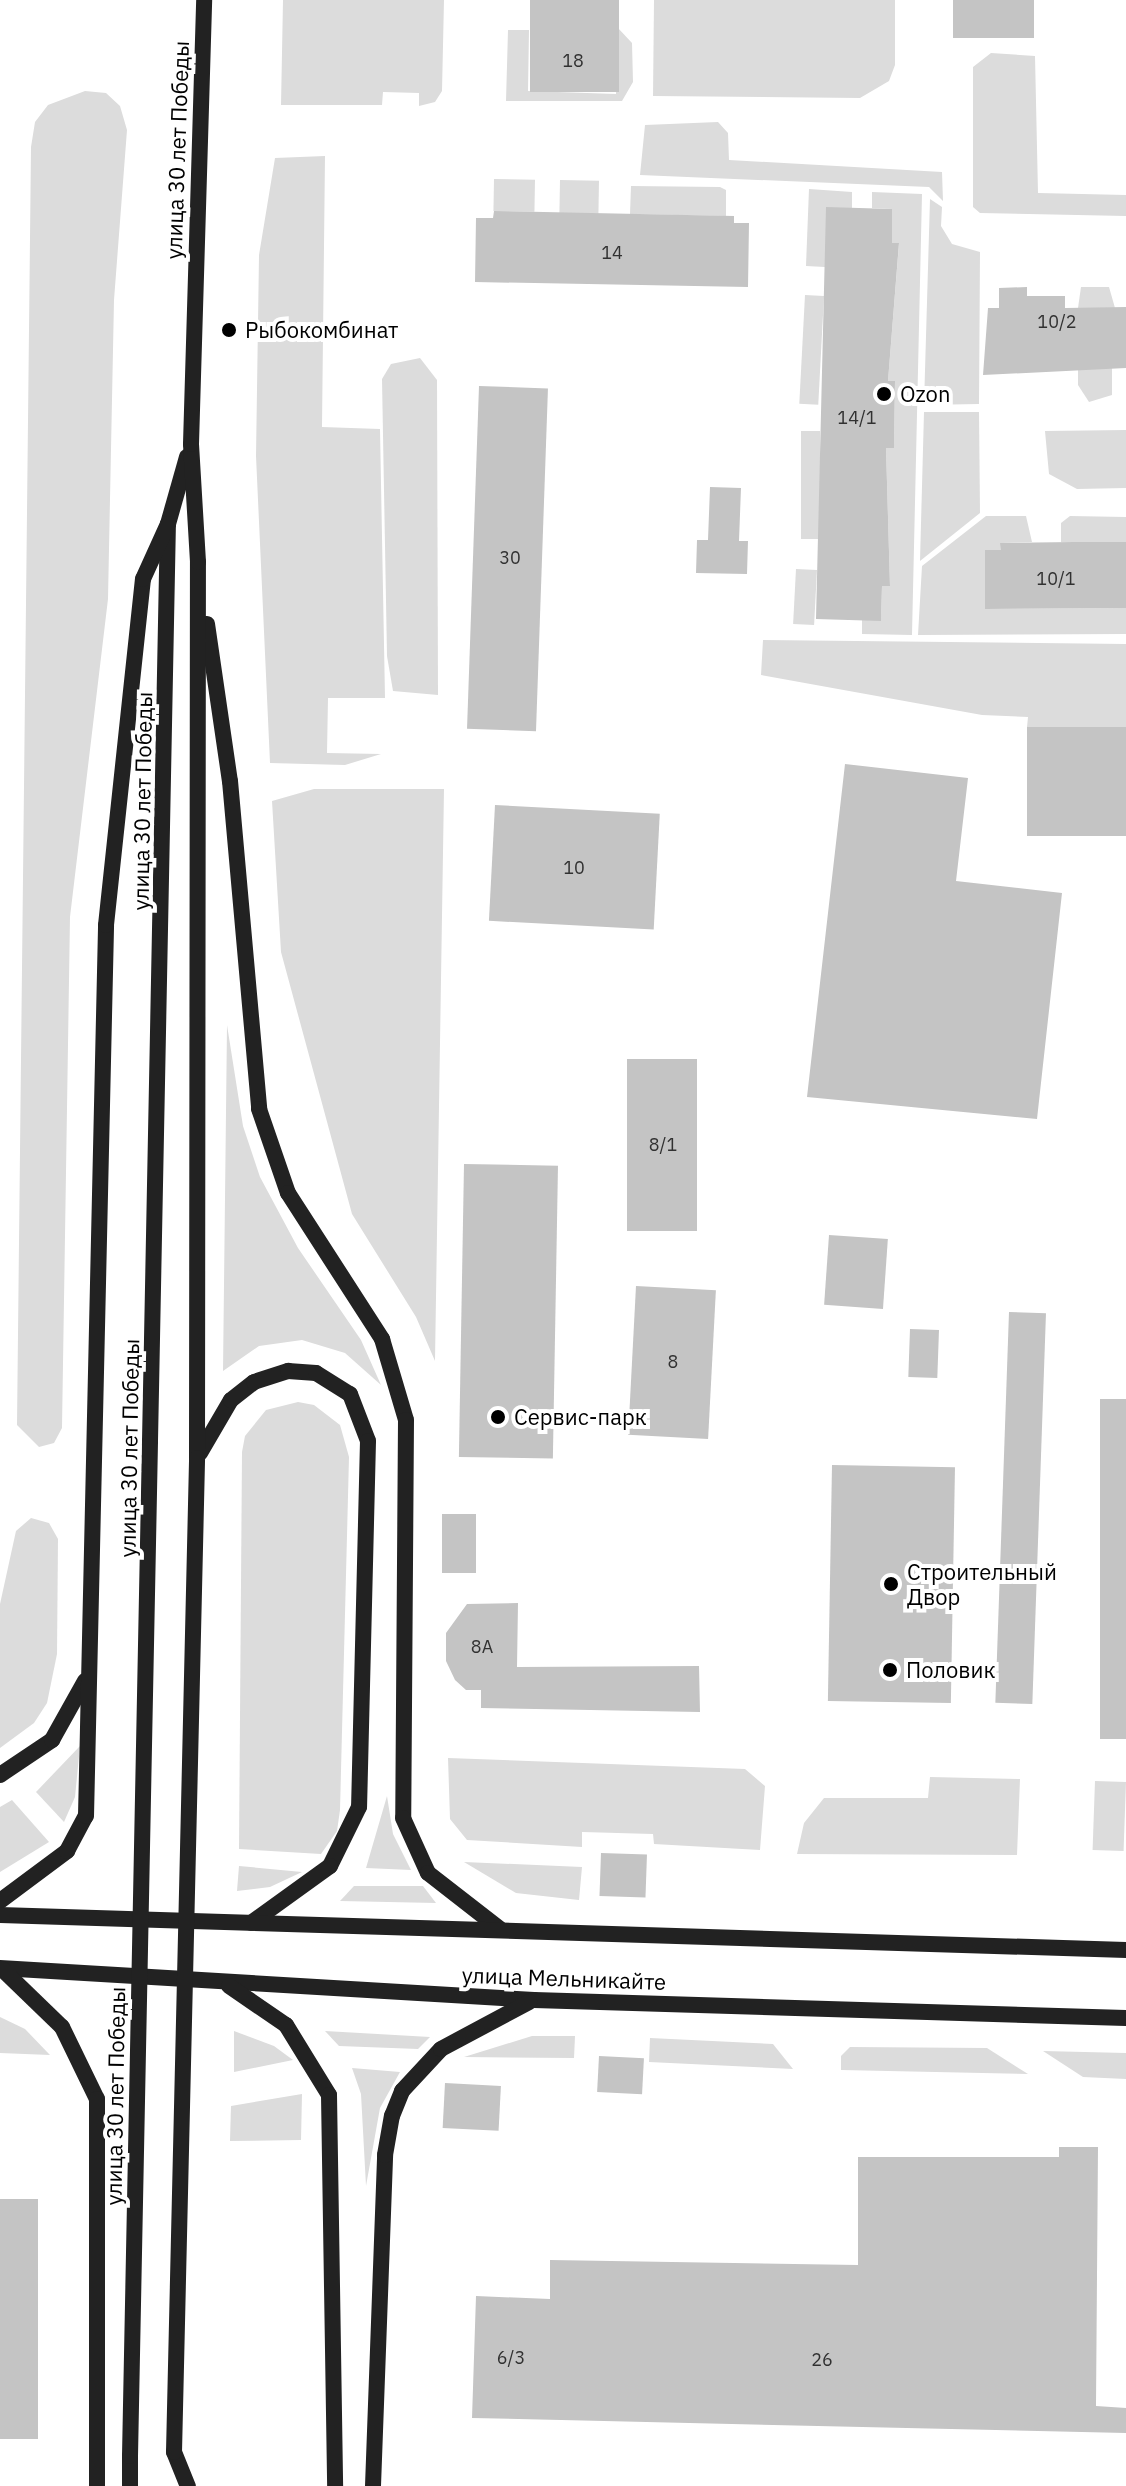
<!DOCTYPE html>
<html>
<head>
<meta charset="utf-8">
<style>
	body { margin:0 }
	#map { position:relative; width:1126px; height:2486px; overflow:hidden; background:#fff; font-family:"IBM Plex Sans",sans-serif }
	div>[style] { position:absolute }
	.green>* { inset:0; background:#dcdcdc; transform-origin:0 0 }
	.building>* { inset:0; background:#c4c4c4; transform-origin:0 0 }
	.secondary>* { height:16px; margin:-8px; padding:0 8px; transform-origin:8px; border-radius:8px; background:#222 }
	.secondary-bridge>* { height:16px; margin:-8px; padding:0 8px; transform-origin:8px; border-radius:8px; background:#222 }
	.dots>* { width:22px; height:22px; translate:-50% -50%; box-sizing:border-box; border:4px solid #fff; border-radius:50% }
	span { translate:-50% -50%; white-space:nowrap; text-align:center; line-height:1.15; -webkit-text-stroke:8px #fff; paint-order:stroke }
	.number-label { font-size:18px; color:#313131 }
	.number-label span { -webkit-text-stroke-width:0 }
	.street-label { font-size:22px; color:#000 }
	.poi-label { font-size:22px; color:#000 }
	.left { translate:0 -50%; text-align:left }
</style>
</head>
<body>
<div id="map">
	<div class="green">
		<div style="clip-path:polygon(283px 0,444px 0,442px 91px,435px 102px,419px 106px,419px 93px,383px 92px,382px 105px,281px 105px)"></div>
		<div style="clip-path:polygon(654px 0,895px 0,895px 65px,889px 81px,860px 98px,653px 96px)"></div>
		<div style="clip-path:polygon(618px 28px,632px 43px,633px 82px,622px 101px,506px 101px,508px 30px,529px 30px,528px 91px,616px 94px)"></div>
		<div style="clip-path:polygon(991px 53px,1035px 56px,1038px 193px,1126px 195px,1126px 216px,980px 213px,973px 207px,973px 67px)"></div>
		<div style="clip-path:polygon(85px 91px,106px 93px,120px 106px,127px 130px,114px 300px,108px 599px,70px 917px,62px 1428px,54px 1443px,39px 1447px,17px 1425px,31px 147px,35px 122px,48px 105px)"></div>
		<div style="clip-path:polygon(718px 122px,728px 133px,729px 160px,942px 172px,943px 201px,929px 187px,640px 175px,645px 125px)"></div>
		<div style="clip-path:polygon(325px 156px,322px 427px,380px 429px,385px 698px,328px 698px,327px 753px,381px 754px,345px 765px,270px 763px,256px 456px,259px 255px,275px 158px)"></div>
		<div style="left:494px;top:179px;width:41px;height:32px;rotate:1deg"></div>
		<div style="left:560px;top:180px;width:39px;height:33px;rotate:1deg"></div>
		<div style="clip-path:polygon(631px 186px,720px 187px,726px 190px,726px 216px,630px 214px)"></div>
		<div style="clip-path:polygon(809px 189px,852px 192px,852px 208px,825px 267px,806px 266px)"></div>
		<div style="clip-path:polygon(872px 192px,922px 194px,912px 635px,862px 634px,862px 620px,881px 620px,882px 586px,890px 586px,886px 448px,894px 447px,895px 381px,888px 381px,899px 244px,892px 243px,892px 209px,872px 208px)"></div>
		<div style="clip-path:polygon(930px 199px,942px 207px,941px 226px,952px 244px,980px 252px,979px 404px,924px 405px)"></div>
		<div style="clip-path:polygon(1081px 287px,1109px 287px,1115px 308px,1078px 308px)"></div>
		<div style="left:805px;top:295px;width:19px;height:109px;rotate:3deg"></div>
		<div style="clip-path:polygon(420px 358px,437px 380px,438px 695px,393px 691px,387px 656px,382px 379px,391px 364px)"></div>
		<div style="clip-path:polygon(1112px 368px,1112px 395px,1089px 402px,1078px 385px,1078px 369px)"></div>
		<div style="clip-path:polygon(924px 412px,979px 412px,980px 513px,920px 561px)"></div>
		<div style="clip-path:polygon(1126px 430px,1126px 488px,1077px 489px,1049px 474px,1045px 431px)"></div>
		<div style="left:801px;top:431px;width:19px;height:108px"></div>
		<div style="clip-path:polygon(986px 516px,1026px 516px,1032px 542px,1001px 543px,1001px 550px,985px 550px,986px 609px,1126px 608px,1126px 634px,918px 635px,922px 566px)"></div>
		<div style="clip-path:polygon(1070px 516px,1126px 517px,1126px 542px,1061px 542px,1061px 523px)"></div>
		<div style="left:796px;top:569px;width:21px;height:55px;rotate:3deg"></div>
		<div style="clip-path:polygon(763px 640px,1126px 644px,1126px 727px,1027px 727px,1028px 717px,982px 715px,761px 675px)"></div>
		<div style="clip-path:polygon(314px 789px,444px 789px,435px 1361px,416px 1317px,352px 1214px,281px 952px,272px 801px)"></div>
		<div style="clip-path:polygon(227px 1025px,243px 1126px,260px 1177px,298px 1248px,361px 1340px,381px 1385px,345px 1353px,302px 1340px,259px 1346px,223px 1371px)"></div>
		<div style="clip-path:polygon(298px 1402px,314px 1405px,340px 1425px,349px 1457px,340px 1810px,337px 1831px,321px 1854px,239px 1849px,242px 1452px,245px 1436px,266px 1410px)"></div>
		<div style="clip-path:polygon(31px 1518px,49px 1523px,58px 1539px,57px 1654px,47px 1703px,34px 1723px,0 1748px,0 1604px,16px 1531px)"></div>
		<div style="clip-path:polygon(80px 1746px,75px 1797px,64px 1822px,36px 1792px)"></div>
		<div style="clip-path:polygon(448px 1758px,745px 1769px,765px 1786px,760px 1850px,654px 1844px,653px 1834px,582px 1832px,582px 1847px,467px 1840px,450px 1819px)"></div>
		<div style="clip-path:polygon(930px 1777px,1020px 1779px,1017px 1855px,797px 1854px,804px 1823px,824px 1798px,928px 1798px)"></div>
		<div style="left:1095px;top:1781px;width:31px;height:69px;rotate:2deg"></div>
		<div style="clip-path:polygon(387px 1796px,393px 1834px,411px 1870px,366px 1868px)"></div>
		<div style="clip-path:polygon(12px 1800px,49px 1842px,0 1872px,0 1807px)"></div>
		<div style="clip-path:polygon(464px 1862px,582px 1867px,579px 1900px,516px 1893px)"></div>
		<div style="clip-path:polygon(239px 1866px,302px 1872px,270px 1887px,237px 1891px)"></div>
		<div style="clip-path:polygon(354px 1886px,423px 1886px,436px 1903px,340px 1901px)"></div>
		<div style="clip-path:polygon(0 2017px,25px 2029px,50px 2055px,0 2053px)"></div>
		<div style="clip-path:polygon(234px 2031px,274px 2046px,293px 2060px,234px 2072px)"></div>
		<div style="clip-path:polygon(325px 2031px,430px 2037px,418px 2049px,339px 2046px)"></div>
		<div style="clip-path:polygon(532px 2036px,575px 2036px,574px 2058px,464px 2057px)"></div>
		<div style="clip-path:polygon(650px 2038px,773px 2044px,793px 2069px,649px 2062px)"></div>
		<div style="clip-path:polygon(850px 2047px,987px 2048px,1028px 2074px,841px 2070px,841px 2056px)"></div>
		<div style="clip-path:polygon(1043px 2051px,1126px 2053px,1126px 2079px,1083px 2077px)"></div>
		<div style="clip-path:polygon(352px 2068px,400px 2072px,380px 2108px,366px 2186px,361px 2094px)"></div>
		<div style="clip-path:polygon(302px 2094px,301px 2140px,230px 2141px,231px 2106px)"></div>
	</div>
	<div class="building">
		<div style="left:530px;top:0;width:89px;height:92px"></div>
		<div style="left:953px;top:0;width:81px;height:38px"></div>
		<div style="clip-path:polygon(826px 207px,892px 209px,892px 243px,899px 243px,888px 381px,895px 381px,894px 448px,886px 448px,890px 586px,882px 586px,881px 621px,816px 619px)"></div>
		<div style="clip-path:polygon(494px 211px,734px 216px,734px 223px,749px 223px,748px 287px,475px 282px,476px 218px,493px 218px)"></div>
		<div style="clip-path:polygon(1027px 287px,1027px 296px,1065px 296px,1065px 308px,1126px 307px,1126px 368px,983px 375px,988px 308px,999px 308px,999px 288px)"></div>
		<div style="left:479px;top:386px;width:69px;height:343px;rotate:2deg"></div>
		<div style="clip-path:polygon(710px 487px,741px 488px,739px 541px,748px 541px,747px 574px,696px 573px,697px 540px,708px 540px)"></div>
		<div style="clip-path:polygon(1074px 542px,1126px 542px,1126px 608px,985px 609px,985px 550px,1001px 550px,1000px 543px)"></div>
		<div style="left:1027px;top:727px;width:99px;height:109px"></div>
		<div style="clip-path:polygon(845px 764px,968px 778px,956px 881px,1062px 893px,1037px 1119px,807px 1097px)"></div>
		<div style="left:495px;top:805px;width:165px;height:116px;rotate:3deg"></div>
		<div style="left:627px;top:1059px;width:70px;height:172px"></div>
		<div style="left:464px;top:1164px;width:94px;height:293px;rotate:1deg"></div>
		<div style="left:829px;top:1235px;width:59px;height:70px;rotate:4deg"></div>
		<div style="left:636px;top:1286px;width:80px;height:149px;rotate:3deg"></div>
		<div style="left:1009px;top:1312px;width:37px;height:391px;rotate:2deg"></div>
		<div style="left:910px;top:1329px;width:29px;height:48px;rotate:2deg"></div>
		<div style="left:1100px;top:1399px;width:26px;height:340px"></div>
		<div style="left:832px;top:1465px;width:123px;height:236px;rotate:1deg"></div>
		<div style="left:442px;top:1514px;width:34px;height:59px"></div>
		<div style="clip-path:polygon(518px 1603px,517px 1667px,699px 1666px,700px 1712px,481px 1708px,481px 1690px,466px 1690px,455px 1680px,446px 1661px,446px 1633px,467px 1604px)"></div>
		<div style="left:601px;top:1853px;width:46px;height:43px;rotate:2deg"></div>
		<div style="left:599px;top:2056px;width:45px;height:36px;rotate:3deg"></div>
		<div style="left:445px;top:2083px;width:56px;height:45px;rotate:3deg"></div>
		<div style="clip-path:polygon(1059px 2147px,1098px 2147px,1096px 2406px,1126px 2408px,1126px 2433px,472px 2418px,476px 2296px,550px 2299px,550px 2260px,858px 2265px,858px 2157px,1059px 2157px)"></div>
		<div style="left:0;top:2199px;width:38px;height:240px"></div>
	</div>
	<div class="secondary">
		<div style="left:207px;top:624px;width:159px;rotate:81.7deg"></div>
		<div style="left:230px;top:781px;width:329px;rotate:84.9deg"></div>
		<div style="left:259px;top:1109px;width:89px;rotate:71deg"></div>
		<div style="left:288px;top:1193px;width:174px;rotate:57.2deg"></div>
		<div style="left:382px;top:1339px;width:84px;rotate:73.5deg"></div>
		<div style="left:406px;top:1420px;width:398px;rotate:90.4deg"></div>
		<div style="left:403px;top:1818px;width:60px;rotate:65.6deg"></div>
		<div style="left:428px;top:1873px;width:91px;rotate:37.9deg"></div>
		<div style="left:150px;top:1441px;width:917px;rotate:-88.88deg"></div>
		<div style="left:168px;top:524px;width:70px;rotate:-74.2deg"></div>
		<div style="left:200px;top:1453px;width:61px;rotate:-59.7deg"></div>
		<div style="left:231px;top:1400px;width:29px;rotate:-38deg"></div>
		<div style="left:254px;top:1382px;width:36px;rotate:-18deg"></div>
		<div style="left:288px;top:1371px;width:28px;rotate:4deg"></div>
		<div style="left:316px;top:1373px;width:40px;rotate:32deg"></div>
		<div style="left:350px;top:1394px;width:50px;rotate:69deg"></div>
		<div style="left:368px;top:1441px;width:366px;rotate:91.4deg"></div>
		<div style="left:359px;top:1807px;width:66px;rotate:116.2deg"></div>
		<div style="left:330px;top:1866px;width:97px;rotate:144.2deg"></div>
		<div style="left:197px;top:1458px;width:896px;rotate:-89.94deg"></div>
		<div style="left:198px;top:562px;width:118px;rotate:-93.4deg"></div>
		<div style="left:191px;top:444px;width:444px;rotate:-88.3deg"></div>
		<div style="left:0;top:1775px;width:63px;rotate:-33.9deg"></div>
		<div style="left:52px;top:1740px;width:68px;rotate:-60.8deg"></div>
		<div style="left:0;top:1901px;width:84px;rotate:-36.7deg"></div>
		<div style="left:67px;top:1851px;width:40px;rotate:-62deg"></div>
		<div style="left:86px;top:1816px;width:891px;rotate:-88.71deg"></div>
		<div style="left:106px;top:925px;width:348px;rotate:-83.9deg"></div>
		<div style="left:143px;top:579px;width:60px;rotate:-65.6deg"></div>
		<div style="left:0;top:1915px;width:1127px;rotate:1.78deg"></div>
		<div style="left:0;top:1968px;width:535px;rotate:3.43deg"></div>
		<div style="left:534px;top:2000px;width:592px;rotate:1.74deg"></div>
		<div style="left:2px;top:1969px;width:83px;rotate:44deg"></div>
		<div style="left:62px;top:2027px;width:80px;rotate:64.1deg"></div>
		<div style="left:97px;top:2099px;width:387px;rotate:90deg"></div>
		<div style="left:229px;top:1986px;width:69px;rotate:34.4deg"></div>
		<div style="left:286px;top:2025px;width:82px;rotate:58.4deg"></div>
		<div style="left:329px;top:2095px;width:391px;rotate:89.1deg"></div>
		<div style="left:174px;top:2452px;width:37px;rotate:68deg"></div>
		<div style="left:130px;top:2486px;width:30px;rotate:-90deg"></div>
		<div style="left:373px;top:2486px;width:331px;rotate:-87.9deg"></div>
		<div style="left:385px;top:2155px;width:40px;rotate:-80deg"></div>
		<div style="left:392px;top:2116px;width:27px;rotate:-68deg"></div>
		<div style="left:402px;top:2091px;width:57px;rotate:-47.1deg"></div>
		<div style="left:441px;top:2049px;width:100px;rotate:-28.1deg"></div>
	</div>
	<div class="secondary-bridge">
		<div style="left:174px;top:2452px;width:994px;rotate:-88.67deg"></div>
		<div style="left:130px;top:2456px;width:1015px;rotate:-88.87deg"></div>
	</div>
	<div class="dots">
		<div style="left:229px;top:330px;background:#000"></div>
		<div style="left:884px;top:394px;background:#000"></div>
		<div style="left:498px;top:1417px;background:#000"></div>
		<div style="left:891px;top:1584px;background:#000"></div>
		<div style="left:890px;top:1670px;background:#000"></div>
	</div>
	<div class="number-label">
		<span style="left:573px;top:61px">18</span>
		<span style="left:612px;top:253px">14</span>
		<span style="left:1057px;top:322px">10/2</span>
		<span style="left:857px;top:418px">14/1</span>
		<span style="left:510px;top:558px">30</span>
		<span style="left:1056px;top:579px">10/1</span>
		<span style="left:574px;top:868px">10</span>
		<span style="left:663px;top:1145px">8/1</span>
		<span style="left:673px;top:1362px">8</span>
		<span style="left:482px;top:1647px">8А</span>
		<span style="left:511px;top:2358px">6/3</span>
		<span style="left:822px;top:2360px">26</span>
	</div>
	<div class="street-label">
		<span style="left:177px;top:150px;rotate:-88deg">улица 30 лет Победы</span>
		<span style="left:142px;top:801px;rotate:-89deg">улица 30 лет Победы</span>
		<span style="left:129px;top:1448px;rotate:-89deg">улица 30 лет Победы</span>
		<span style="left:564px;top:1978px;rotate:2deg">улица Мельникайте</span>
		<span style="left:115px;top:2096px;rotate:-89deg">улица 30 лет Победы</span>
	</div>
	<div class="poi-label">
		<span class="left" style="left:245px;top:330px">Рыбокомбинат</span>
		<span class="left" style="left:900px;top:394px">Ozon</span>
		<span class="left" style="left:514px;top:1417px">Сервис-парк</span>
		<span class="left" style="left:907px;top:1584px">Строительный<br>Двор</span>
		<span class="left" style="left:906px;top:1670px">Половик</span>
	</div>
</div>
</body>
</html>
